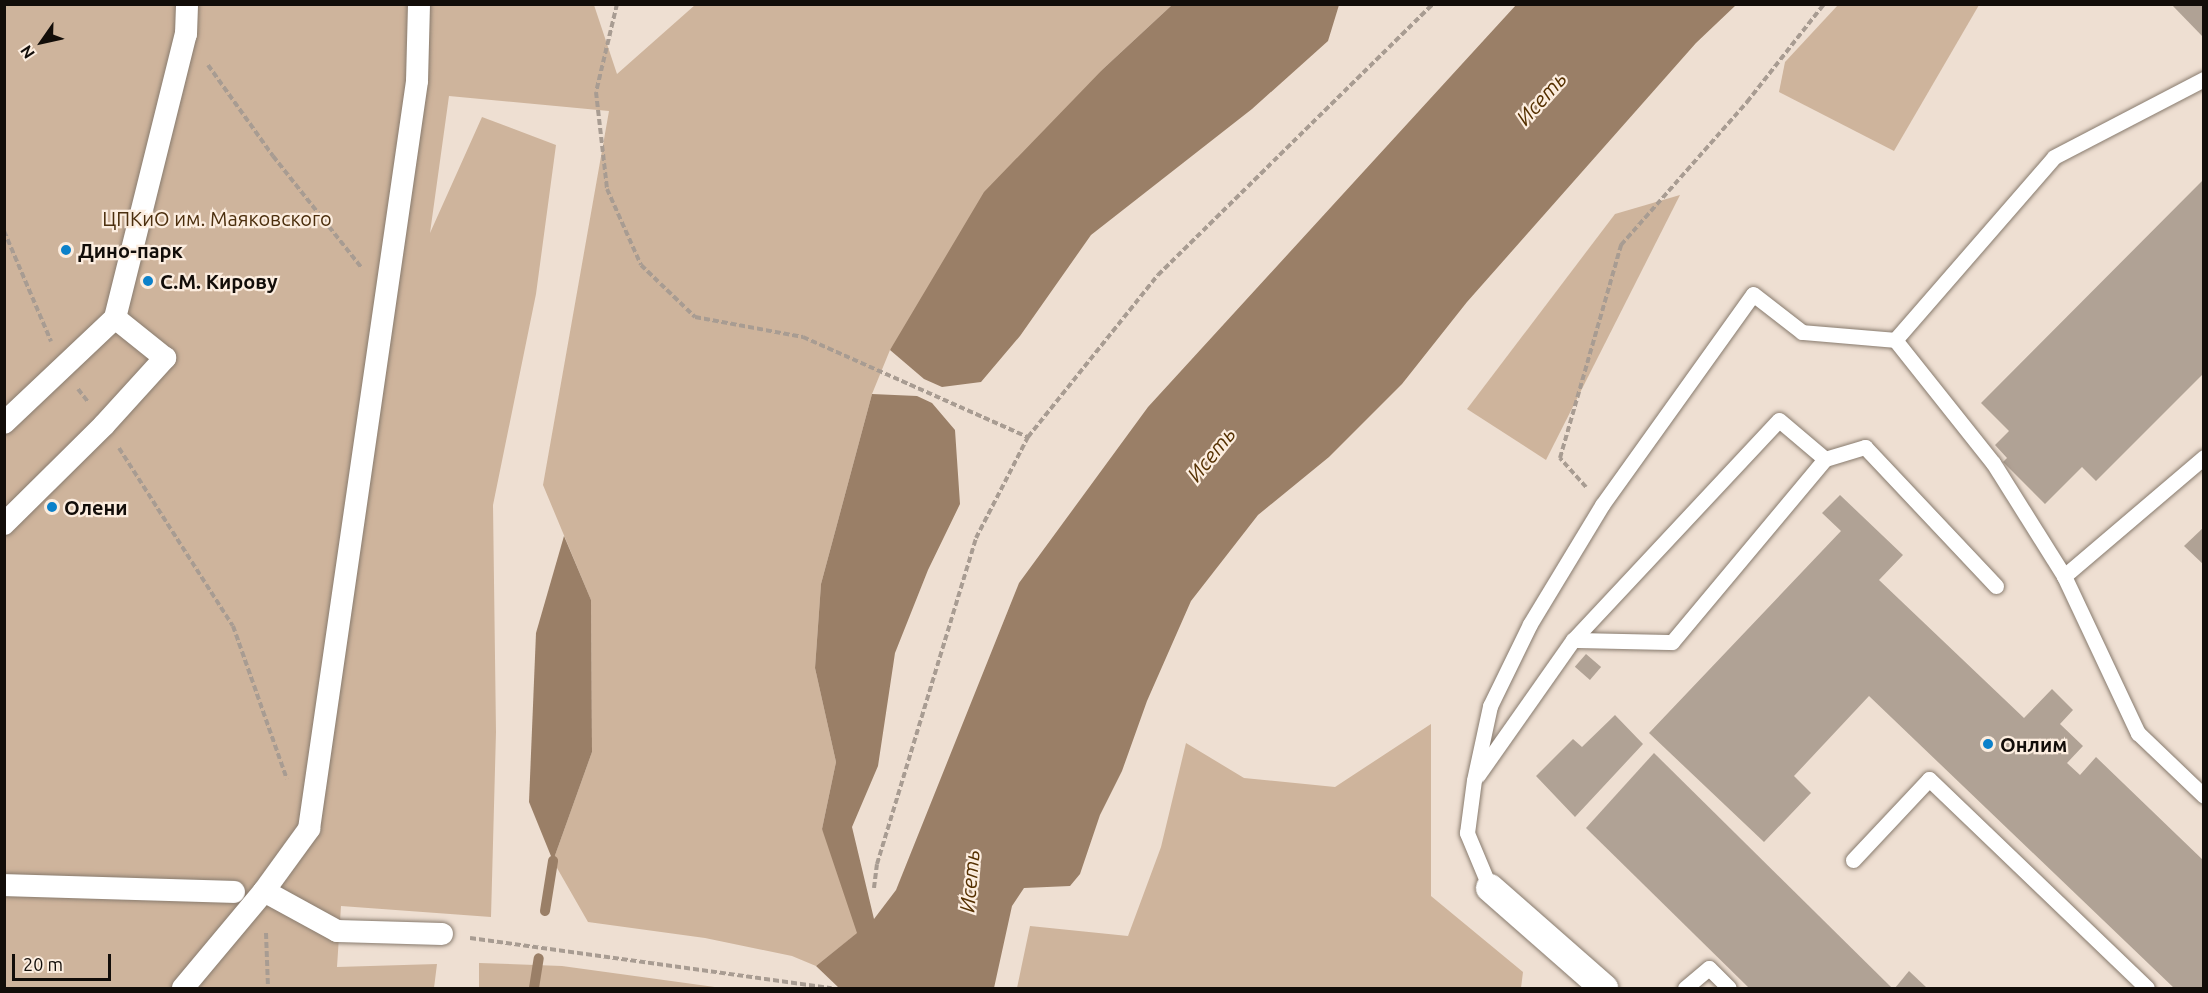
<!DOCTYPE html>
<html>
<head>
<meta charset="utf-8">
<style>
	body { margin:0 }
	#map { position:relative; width:2208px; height:993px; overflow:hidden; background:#eedfd2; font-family:Ubuntu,sans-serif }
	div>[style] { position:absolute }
	.green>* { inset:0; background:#ceb49c }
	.water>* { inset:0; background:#9a7f67 }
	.stream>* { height:10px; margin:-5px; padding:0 5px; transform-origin:5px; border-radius:5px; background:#9a7f67 }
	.building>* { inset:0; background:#b0a295; transform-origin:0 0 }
	.path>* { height:4px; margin-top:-2px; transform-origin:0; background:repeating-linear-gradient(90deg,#a89c92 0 6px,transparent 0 9px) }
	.roads { filter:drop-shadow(0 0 2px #887b6e) drop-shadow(0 0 2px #887b6e) }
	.service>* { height:15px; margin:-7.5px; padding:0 7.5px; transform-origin:7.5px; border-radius:7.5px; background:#fff }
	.pedestrian>* { height:22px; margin:-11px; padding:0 11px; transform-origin:11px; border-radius:11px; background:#fff }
	.minor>* { height:28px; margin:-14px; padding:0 14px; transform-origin:14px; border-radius:14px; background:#fff }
	.dots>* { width:16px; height:16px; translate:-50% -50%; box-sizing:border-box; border:3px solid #fceddf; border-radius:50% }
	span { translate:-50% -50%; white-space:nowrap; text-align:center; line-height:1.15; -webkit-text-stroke:4.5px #fceddf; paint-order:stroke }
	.park-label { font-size:20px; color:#4b2e0d }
	.poi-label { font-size:20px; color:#120d09; font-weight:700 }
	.left { translate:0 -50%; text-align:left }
	.water-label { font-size:21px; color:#553000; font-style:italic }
	.frame { position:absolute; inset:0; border:6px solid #120d09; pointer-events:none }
	.north { position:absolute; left:12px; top:12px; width:60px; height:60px; -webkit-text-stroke:4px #fceddf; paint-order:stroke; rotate:236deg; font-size:16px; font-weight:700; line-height:24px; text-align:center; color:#120d09 }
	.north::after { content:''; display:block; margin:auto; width:21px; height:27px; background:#120d09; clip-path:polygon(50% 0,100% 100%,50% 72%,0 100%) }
	.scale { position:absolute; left:12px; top:954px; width:99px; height:27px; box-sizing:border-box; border:3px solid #120d09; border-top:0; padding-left:8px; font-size:18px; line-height:21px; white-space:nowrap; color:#120d09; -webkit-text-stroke:4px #fceddf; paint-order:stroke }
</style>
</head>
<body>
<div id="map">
	<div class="green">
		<div style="clip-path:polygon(4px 5px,594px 5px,617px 74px,695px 5px,1172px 5px,1103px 69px,890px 350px,872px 394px,821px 584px,815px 668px,836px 762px,822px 829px,874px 920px,816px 966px,792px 956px,705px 938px,588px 922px,553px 861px,592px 752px,591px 600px,543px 485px,609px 111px,449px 96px,430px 233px,482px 117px,556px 145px,536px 294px,493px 505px,496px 732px,491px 917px,341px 906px,337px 967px,437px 964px,434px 988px,5px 988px)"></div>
		<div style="clip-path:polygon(1838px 5px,1979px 5px,1894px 151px,1779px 92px,1785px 62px)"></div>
		<div style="clip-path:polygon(1680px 195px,1546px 460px,1467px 409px,1615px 214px)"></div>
		<div style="clip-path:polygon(1431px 724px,1431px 896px,1523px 972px,1521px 988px,1017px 988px,1030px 926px,1128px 936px,1161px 847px,1186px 743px,1244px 778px,1335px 787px)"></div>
		<div style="clip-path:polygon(479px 963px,562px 966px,722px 988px,479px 988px)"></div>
	</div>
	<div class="water">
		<div style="clip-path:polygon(1172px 5px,1339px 5px,1328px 41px,1252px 109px,1091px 235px,1020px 336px,981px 382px,942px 387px,924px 379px,890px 350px,984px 192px,1103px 69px)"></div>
		<div style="clip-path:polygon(1516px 5px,1736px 5px,1696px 43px,1467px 302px,1402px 384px,1329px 457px,1258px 515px,1191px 601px,1147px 701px,1122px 771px,1100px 815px,1080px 874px,1070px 886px,1024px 888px,1012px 906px,994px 988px,839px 988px,816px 966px,857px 933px,822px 829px,836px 762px,815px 668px,821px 584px,872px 394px,917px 396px,932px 403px,955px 430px,960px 504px,928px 570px,895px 653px,878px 766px,852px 827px,874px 919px,896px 890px,1019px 583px,1148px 407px)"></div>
		<div style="clip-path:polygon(564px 536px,591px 600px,592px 752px,553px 861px,529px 802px,536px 633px)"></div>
	</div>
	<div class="stream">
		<div style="left:545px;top:911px;width:51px;rotate:-80.9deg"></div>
		<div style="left:534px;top:988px;width:30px;rotate:-81deg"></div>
	</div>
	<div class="building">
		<div style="clip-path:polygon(2171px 4px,2204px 4px,2204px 38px)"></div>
		<div style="clip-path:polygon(2204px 179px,2204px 373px,2096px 481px,2082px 467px,2045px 504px,2003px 462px,2007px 458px,1995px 445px,2009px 431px,1981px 403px)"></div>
		<div style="clip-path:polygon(1840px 495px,1903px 555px,1879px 580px,2024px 718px,2052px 689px,2073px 710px,2060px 724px,2083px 746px,2067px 763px,2080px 775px,2096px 757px,2204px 861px,2204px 988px,2174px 988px,1869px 696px,1794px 776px,1811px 793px,1764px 842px,1649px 733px,1841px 531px,1822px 513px)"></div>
		<div style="clip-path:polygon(2204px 527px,2204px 565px,2184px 546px)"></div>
		<div style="left:1586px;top:654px;width:20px;height:17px;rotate:41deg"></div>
		<div style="clip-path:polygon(1615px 715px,1643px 744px,1575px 817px,1536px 776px,1573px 739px,1582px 747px)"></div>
		<div style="clip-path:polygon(1654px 753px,1892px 988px,1749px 988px,1586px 828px)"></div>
		<div style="clip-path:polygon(1909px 971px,1927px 988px,1895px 988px)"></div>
	</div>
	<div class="path">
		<div style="left:617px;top:4px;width:90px;rotate:103.4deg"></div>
		<div style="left:596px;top:92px;width:98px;rotate:83.5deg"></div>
		<div style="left:607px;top:189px;width:83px;rotate:65.9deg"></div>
		<div style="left:641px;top:265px;width:75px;rotate:43.9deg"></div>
		<div style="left:695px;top:317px;width:110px;rotate:10.5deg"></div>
		<div style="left:803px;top:337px;width:246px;rotate:24deg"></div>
		<div style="left:208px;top:65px;width:112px;rotate:54.5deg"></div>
		<div style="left:273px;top:156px;width:142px;rotate:51.6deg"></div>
		<div style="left:4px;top:231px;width:120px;rotate:66.9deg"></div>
		<div style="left:78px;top:389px;width:16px;rotate:52deg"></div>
		<div style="left:119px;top:448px;width:211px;rotate:57.4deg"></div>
		<div style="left:233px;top:626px;width:162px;rotate:70.6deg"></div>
		<div style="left:1586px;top:487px;width:39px;rotate:-132deg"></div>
		<div style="left:1560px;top:458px;width:222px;rotate:-74deg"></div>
		<div style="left:1621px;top:245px;width:191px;rotate:-48.6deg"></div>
		<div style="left:1747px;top:102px;width:125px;rotate:-51.8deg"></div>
		<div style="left:874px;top:888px;width:24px;rotate:-83deg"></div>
		<div style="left:877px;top:864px;width:341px;rotate:-73.1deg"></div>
		<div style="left:976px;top:538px;width:114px;rotate:-62.8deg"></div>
		<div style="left:1028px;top:437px;width:208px;rotate:-51.3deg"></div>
		<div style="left:1158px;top:275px;width:386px;rotate:-44.6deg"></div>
		<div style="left:266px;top:933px;width:55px;rotate:87.9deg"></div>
		<div style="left:470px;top:938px;width:365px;rotate:7.9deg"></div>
	</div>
	<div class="roads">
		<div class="service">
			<div style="left:2204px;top:457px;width:184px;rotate:139.6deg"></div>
			<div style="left:2064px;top:576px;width:174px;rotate:64.8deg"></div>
			<div style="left:2138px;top:733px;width:91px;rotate:43.7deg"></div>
			<div style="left:2064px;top:576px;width:133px;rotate:-122.1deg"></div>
			<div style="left:1993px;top:463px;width:157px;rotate:-128.5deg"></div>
			<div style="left:1895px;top:340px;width:242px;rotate:-49deg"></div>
			<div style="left:2054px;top:157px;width:169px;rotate:-27.5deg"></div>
			<div style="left:1573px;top:640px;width:99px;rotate:1.2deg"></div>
			<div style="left:1672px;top:642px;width:239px;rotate:-50.1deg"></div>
			<div style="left:1825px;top:459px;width:42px;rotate:-16.7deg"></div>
			<div style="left:1865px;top:447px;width:191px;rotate:46.7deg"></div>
			<div style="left:1478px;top:775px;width:165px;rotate:-54.9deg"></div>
			<div style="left:1573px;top:640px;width:301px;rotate:-46.9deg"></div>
			<div style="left:1779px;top:420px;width:60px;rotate:40.3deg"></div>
			<div style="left:1853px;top:860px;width:111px;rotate:-46.8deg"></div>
			<div style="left:1929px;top:779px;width:302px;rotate:43.8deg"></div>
			<div style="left:1490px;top:888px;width:60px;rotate:-112.7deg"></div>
			<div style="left:1467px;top:833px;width:53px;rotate:-82.5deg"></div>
			<div style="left:1474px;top:780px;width:76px;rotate:-77.8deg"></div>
			<div style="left:1490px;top:706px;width:91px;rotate:-64deg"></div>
			<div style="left:1530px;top:624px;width:139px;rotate:-58.8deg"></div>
			<div style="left:1602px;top:505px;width:259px;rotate:-54.4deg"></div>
			<div style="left:1753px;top:294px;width:62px;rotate:37.8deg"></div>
			<div style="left:1802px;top:332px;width:93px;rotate:4.9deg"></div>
			<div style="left:1685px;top:988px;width:31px;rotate:-40deg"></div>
			<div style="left:1709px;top:968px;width:28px;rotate:45deg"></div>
		</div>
		<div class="pedestrian">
			<div style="left:4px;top:423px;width:153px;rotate:-43.4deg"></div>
			<div style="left:4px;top:524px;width:141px;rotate:-44.7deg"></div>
			<div style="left:104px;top:425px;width:91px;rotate:-47.7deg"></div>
			<div style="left:165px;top:358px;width:64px;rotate:-141.3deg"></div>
			<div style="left:115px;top:318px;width:293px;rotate:-76deg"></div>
			<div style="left:186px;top:34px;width:30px;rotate:-88deg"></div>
			<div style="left:4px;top:885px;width:230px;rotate:1.7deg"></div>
			<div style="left:264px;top:891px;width:83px;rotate:28.7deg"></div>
			<div style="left:337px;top:931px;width:105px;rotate:1.6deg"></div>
			<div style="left:183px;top:988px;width:126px;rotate:-50.1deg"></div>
			<div style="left:264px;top:891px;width:77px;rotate:-54deg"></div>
			<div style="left:309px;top:829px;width:756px;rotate:-81.78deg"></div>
			<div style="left:417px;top:81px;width:77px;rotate:-88.5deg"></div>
		</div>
		<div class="minor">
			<div style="left:1490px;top:888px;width:152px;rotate:41.3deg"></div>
		</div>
	</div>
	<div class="dots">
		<div style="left:66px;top:250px;background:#0c81ca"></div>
		<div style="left:148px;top:281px;background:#0c81ca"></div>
		<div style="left:52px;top:507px;background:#0c81ca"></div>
		<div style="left:1988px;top:744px;background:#0c81ca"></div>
	</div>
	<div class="park-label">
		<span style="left:217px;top:218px">ЦПКиО им. Маяковского</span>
	</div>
	<div class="poi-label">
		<span class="left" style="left:78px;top:250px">Дино-парк</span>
		<span class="left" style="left:160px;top:281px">С.М. Кирову</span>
		<span class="left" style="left:64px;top:507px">Олени</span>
		<span class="left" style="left:2000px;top:744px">Онлим</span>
	</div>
	<div class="water-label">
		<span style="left:1541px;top:98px;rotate:-48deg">Исеть</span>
		<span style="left:1211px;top:454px;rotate:-51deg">Исеть</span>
		<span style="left:969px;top:881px;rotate:-85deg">Исеть</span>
	</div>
	<div class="frame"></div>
	<div class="north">N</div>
	<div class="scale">20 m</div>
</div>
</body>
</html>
